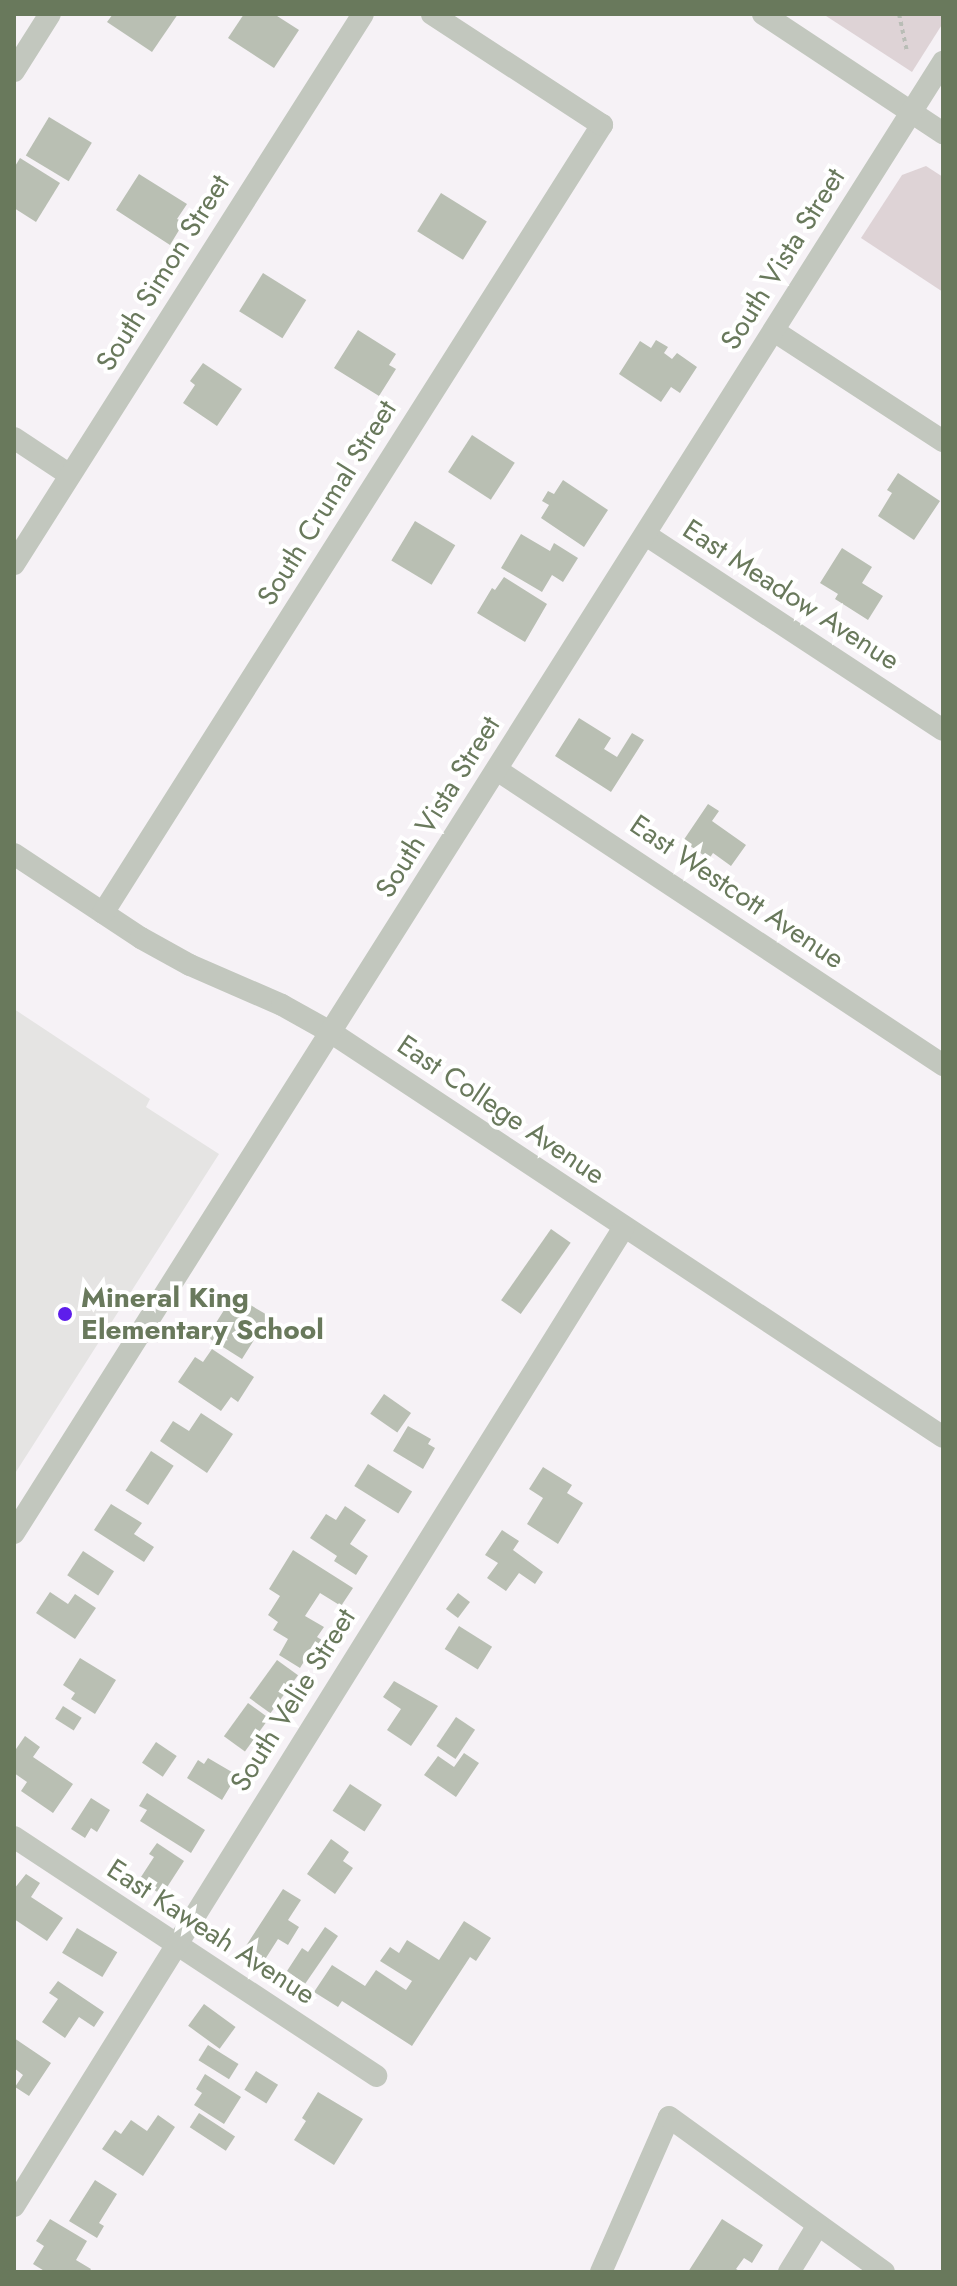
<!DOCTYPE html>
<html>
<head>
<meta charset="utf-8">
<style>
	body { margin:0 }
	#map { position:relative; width:957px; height:2286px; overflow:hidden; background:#f6f2f6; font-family:Jost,sans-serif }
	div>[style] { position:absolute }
	.built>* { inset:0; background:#e5e4e3 }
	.green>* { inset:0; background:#ded3d6 }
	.building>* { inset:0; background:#b9bfb3; transform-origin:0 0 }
	.path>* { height:4px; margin-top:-2px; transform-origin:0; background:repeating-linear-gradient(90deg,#b9bdb6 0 4px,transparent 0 8px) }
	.minor>* { height:22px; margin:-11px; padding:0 11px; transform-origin:11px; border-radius:11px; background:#c2c7be }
	.dots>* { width:22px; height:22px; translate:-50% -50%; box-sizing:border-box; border:4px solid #fff; border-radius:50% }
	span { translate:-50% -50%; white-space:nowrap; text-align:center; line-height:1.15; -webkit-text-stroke:8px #fff; paint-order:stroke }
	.street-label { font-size:28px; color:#69795c }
	.poi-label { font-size:28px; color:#69795c; font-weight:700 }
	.left { translate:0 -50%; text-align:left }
	.frame { position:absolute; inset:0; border:16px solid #69795c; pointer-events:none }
</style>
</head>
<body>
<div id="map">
	<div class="built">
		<div style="clip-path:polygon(14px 1009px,150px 1099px,146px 1107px,219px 1154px,14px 1475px)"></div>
	</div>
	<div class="green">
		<div style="clip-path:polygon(823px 14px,943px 14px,943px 23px,912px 72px)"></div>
		<div style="clip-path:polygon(926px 166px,943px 177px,943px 292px,861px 238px,902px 175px)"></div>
	</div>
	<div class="building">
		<div style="clip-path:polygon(113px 14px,178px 14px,152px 52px,107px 22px)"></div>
		<div style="clip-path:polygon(244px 14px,274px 14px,299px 30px,274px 68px,228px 38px)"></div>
		<div style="left:49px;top:117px;width:50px;height:45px;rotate:31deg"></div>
		<div style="clip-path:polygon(20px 158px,60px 183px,36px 222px,14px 208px,14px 168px)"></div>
		<div style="clip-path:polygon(139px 174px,187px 204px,177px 219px,184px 222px,170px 245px,116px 210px)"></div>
		<div style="left:441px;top:193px;width:54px;height:45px;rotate:32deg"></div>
		<div style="left:263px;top:273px;width:51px;height:45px;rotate:32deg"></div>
		<div style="clip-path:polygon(358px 330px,396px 354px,389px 365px,396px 369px,379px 396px,334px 368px)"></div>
		<div style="clip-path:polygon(656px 340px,668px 347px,664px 353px,672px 359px,677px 353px,697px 367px,680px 393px,671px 387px,661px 402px,619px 374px,640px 341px,651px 348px)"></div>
		<div style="clip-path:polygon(203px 363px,242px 389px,217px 426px,183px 403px,195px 385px,190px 381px)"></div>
		<div style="left:472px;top:435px;width:51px;height:44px;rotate:33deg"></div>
		<div style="clip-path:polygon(898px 473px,940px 501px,914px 540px,878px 516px,892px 493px,887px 490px)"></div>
		<div style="clip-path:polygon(563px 480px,608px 510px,584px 547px,541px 518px,549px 505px,542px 501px,548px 491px,554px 494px)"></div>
		<div style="left:415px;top:521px;width:47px;height:46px;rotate:31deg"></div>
		<div style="clip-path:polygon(521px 534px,550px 551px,554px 543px,578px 558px,563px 582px,552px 575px,542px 592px,501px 568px)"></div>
		<div style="clip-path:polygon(842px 548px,872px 567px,862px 583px,883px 596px,868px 620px,835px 599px,838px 594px,820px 583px)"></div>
		<div style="clip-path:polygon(504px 577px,547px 604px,525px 642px,477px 613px,492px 588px,495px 590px)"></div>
		<div style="clip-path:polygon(579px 718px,611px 738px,604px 749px,617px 757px,632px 733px,644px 740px,611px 792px,555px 756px)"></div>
		<div style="clip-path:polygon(708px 804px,719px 811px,712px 821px,746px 845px,731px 866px,713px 853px,709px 859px,683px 841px)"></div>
		<div style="left:551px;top:1229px;width:24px;height:87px;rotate:35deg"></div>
		<div style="clip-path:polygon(247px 1303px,269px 1316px,242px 1359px,207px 1337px,226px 1307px,240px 1315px)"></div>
		<div style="clip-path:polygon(212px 1349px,254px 1377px,238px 1402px,231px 1397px,221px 1411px,178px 1382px,195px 1357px,203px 1362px)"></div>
		<div style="left:384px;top:1394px;width:33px;height:24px;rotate:35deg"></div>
		<div style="clip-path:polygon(201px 1413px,233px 1434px,207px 1473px,160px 1441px,173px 1421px,189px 1431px)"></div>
		<div style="clip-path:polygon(408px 1426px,431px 1439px,428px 1444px,435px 1448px,423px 1469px,393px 1451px)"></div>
		<div style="left:151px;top:1451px;width:27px;height:47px;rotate:33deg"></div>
		<div style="left:368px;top:1464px;width:52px;height:26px;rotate:32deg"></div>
		<div style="clip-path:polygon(543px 1467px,572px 1485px,567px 1493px,583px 1503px,558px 1544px,527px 1524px,543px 1498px,529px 1489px)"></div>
		<div style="clip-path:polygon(111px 1504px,142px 1523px,134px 1534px,154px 1547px,144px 1562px,94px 1530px)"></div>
		<div style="clip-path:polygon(345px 1506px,366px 1520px,350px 1544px,368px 1556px,356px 1575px,334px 1561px,337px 1556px,310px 1538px,326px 1514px,336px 1520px)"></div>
		<div style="clip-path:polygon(502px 1530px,519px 1541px,513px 1550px,543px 1572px,535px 1584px,519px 1573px,506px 1591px,487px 1578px,498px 1563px,485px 1555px)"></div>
		<div style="clip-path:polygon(293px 1550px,353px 1588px,341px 1606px,320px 1593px,305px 1616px,324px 1627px,317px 1637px,325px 1642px,314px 1659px,308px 1655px,300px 1668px,279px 1655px,288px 1639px,273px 1630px,278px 1622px,268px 1615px,280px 1596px,269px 1589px)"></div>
		<div style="left:83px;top:1551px;width:37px;height:29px;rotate:33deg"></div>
		<div style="clip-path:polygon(50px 1592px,68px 1604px,75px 1594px,96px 1608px,75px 1639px,36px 1613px)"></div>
		<div style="left:458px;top:1593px;width:15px;height:20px;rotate:37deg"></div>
		<div style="left:459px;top:1626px;width:39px;height:27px;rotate:32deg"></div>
		<div style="clip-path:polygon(80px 1658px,116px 1680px,95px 1714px,71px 1699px,75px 1693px,63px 1685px)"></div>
		<div style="left:277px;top:1660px;width:26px;height:47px;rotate:36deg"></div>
		<div style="clip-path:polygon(394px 1681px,438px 1706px,411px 1746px,387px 1730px,401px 1709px,383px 1697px)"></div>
		<div style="left:248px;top:1703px;width:26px;height:41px;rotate:36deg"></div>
		<div style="left:63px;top:1706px;width:22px;height:15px;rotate:32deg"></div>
		<div style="left:456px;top:1717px;width:23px;height:35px;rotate:34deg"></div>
		<div style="clip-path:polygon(25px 1736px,40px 1747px,33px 1757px,73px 1784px,53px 1813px,21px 1791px,27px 1782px,14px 1773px,14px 1752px)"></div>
		<div style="left:156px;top:1742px;width:25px;height:25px;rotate:34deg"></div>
		<div style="clip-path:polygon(464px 1753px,479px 1763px,456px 1797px,424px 1775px,438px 1756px,454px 1767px)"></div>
		<div style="clip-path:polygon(208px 1758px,237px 1775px,222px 1800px,187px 1778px,198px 1760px,204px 1764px)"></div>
		<div style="left:350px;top:1784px;width:38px;height:32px;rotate:33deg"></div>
		<div style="clip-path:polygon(147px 1793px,205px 1830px,191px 1853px,140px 1821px,147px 1810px,139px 1806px)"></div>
		<div style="clip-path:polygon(91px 1798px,110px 1810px,97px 1832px,91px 1828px,85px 1838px,71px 1829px)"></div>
		<div style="clip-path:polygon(331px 1839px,349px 1852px,343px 1861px,353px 1868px,335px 1894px,307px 1874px)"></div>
		<div style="clip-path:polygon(157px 1843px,184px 1861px,162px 1895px,139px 1880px,154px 1857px,149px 1854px)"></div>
		<div style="clip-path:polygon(26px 1874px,40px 1883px,31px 1897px,63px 1918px,47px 1941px,14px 1919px,14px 1889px)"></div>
		<div style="clip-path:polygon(283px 1889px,301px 1900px,288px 1920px,299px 1927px,288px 1945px,278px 1939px,264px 1961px,244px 1949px)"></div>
		<div style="clip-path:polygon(464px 1921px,491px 1938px,476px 1961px,470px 1957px,412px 2046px,342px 2001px,338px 2007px,314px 1992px,332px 1965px,365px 1986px,376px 1970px,406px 1990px,412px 1981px,380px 1961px,390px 1947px,399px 1953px,407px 1940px,439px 1960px)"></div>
		<div style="clip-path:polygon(325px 1927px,338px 1936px,305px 1984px,287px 1971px,302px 1948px,308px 1952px)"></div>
		<div style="left:77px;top:1928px;width:47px;height:29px;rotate:31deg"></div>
		<div style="clip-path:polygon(58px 1981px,104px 2012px,94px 2027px,79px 2017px,65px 2038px,42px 2022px,58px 1999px,49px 1993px)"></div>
		<div style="left:204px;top:2004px;width:39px;height:27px;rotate:36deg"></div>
		<div style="clip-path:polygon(14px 2038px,51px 2063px,29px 2096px,15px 2087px,23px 2075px,14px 2068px)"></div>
		<div style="left:208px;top:2045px;width:36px;height:18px;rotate:32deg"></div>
		<div style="left:256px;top:2071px;width:26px;height:22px;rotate:32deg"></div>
		<div style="clip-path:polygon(205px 2074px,241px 2097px,224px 2124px,194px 2105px,202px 2093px,196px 2089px)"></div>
		<div style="clip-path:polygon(318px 2092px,363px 2119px,334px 2165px,294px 2140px,306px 2121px,302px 2118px)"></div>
		<div style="left:199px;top:2113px;width:43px;height:17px;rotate:33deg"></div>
		<div style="clip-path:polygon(158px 2115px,175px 2127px,143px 2176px,102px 2149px,115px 2130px,121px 2134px,131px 2120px,147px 2131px)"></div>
		<div style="clip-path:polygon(95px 2180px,117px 2194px,99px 2223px,104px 2226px,97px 2238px,69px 2221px)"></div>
		<div style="clip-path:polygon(50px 2219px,87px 2241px,76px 2260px,91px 2269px,89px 2272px,46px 2272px,33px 2264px,44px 2246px,36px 2241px)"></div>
		<div style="clip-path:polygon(722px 2219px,763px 2245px,752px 2263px,744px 2258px,736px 2269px,741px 2272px,688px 2272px)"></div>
	</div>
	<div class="path">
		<div style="left:899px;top:14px;width:38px;rotate:78deg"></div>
	</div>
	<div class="minor">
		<div style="left:763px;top:14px;width:216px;rotate:33.5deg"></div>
		<div style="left:14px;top:71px;width:67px;rotate:-57.7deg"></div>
		<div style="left:774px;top:331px;width:202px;rotate:33.1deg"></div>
		<div style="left:14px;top:438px;width:67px;rotate:33.5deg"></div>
		<div style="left:646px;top:535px;width:355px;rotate:33.3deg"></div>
		<div style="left:14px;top:564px;width:651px;rotate:-57.6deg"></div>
		<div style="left:497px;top:770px;width:535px;rotate:33.48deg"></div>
		<div style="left:14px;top:854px;width:152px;rotate:33.5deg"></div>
		<div style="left:141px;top:938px;width:56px;rotate:28.9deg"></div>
		<div style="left:190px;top:965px;width:100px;rotate:23.5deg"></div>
		<div style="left:282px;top:1005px;width:57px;rotate:29.2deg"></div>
		<div style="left:332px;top:1033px;width:732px;rotate:33.47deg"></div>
		<div style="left:103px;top:913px;width:933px;rotate:-57.66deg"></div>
		<div style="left:602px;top:125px;width:203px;rotate:-146.9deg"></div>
		<div style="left:14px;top:1533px;width:1740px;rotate:-57.73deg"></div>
		<div style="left:14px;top:1837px;width:434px;rotate:33.4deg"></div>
		<div style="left:14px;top:2206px;width:1153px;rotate:-58.07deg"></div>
		<div style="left:601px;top:2272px;width:169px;rotate:-66.3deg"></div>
		<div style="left:669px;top:2117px;width:265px;rotate:35.8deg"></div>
		<div style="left:789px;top:2272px;width:55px;rotate:-58.3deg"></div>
	</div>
	<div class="dots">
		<div style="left:65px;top:1314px;background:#5e1eeb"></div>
	</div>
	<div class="street-label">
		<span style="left:783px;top:259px;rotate:-58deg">South Vista Street</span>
		<span style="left:163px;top:273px;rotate:-58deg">South Simon Street</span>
		<span style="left:327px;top:503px;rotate:-58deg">South Crumal Street</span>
		<span style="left:791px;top:595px;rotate:33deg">East Meadow Avenue</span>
		<span style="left:438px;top:807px;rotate:-58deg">South Vista Street</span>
		<span style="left:737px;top:892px;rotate:34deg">East Westcott Avenue</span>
		<span style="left:501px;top:1110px;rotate:34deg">East College Avenue</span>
		<span style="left:293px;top:1700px;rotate:-58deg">South Velie Street</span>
		<span style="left:211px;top:1932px;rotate:33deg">East Kaweah Avenue</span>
	</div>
	<div class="poi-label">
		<span class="left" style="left:81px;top:1314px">Mineral King<br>Elementary School</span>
	</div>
	<div class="frame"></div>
</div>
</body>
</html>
